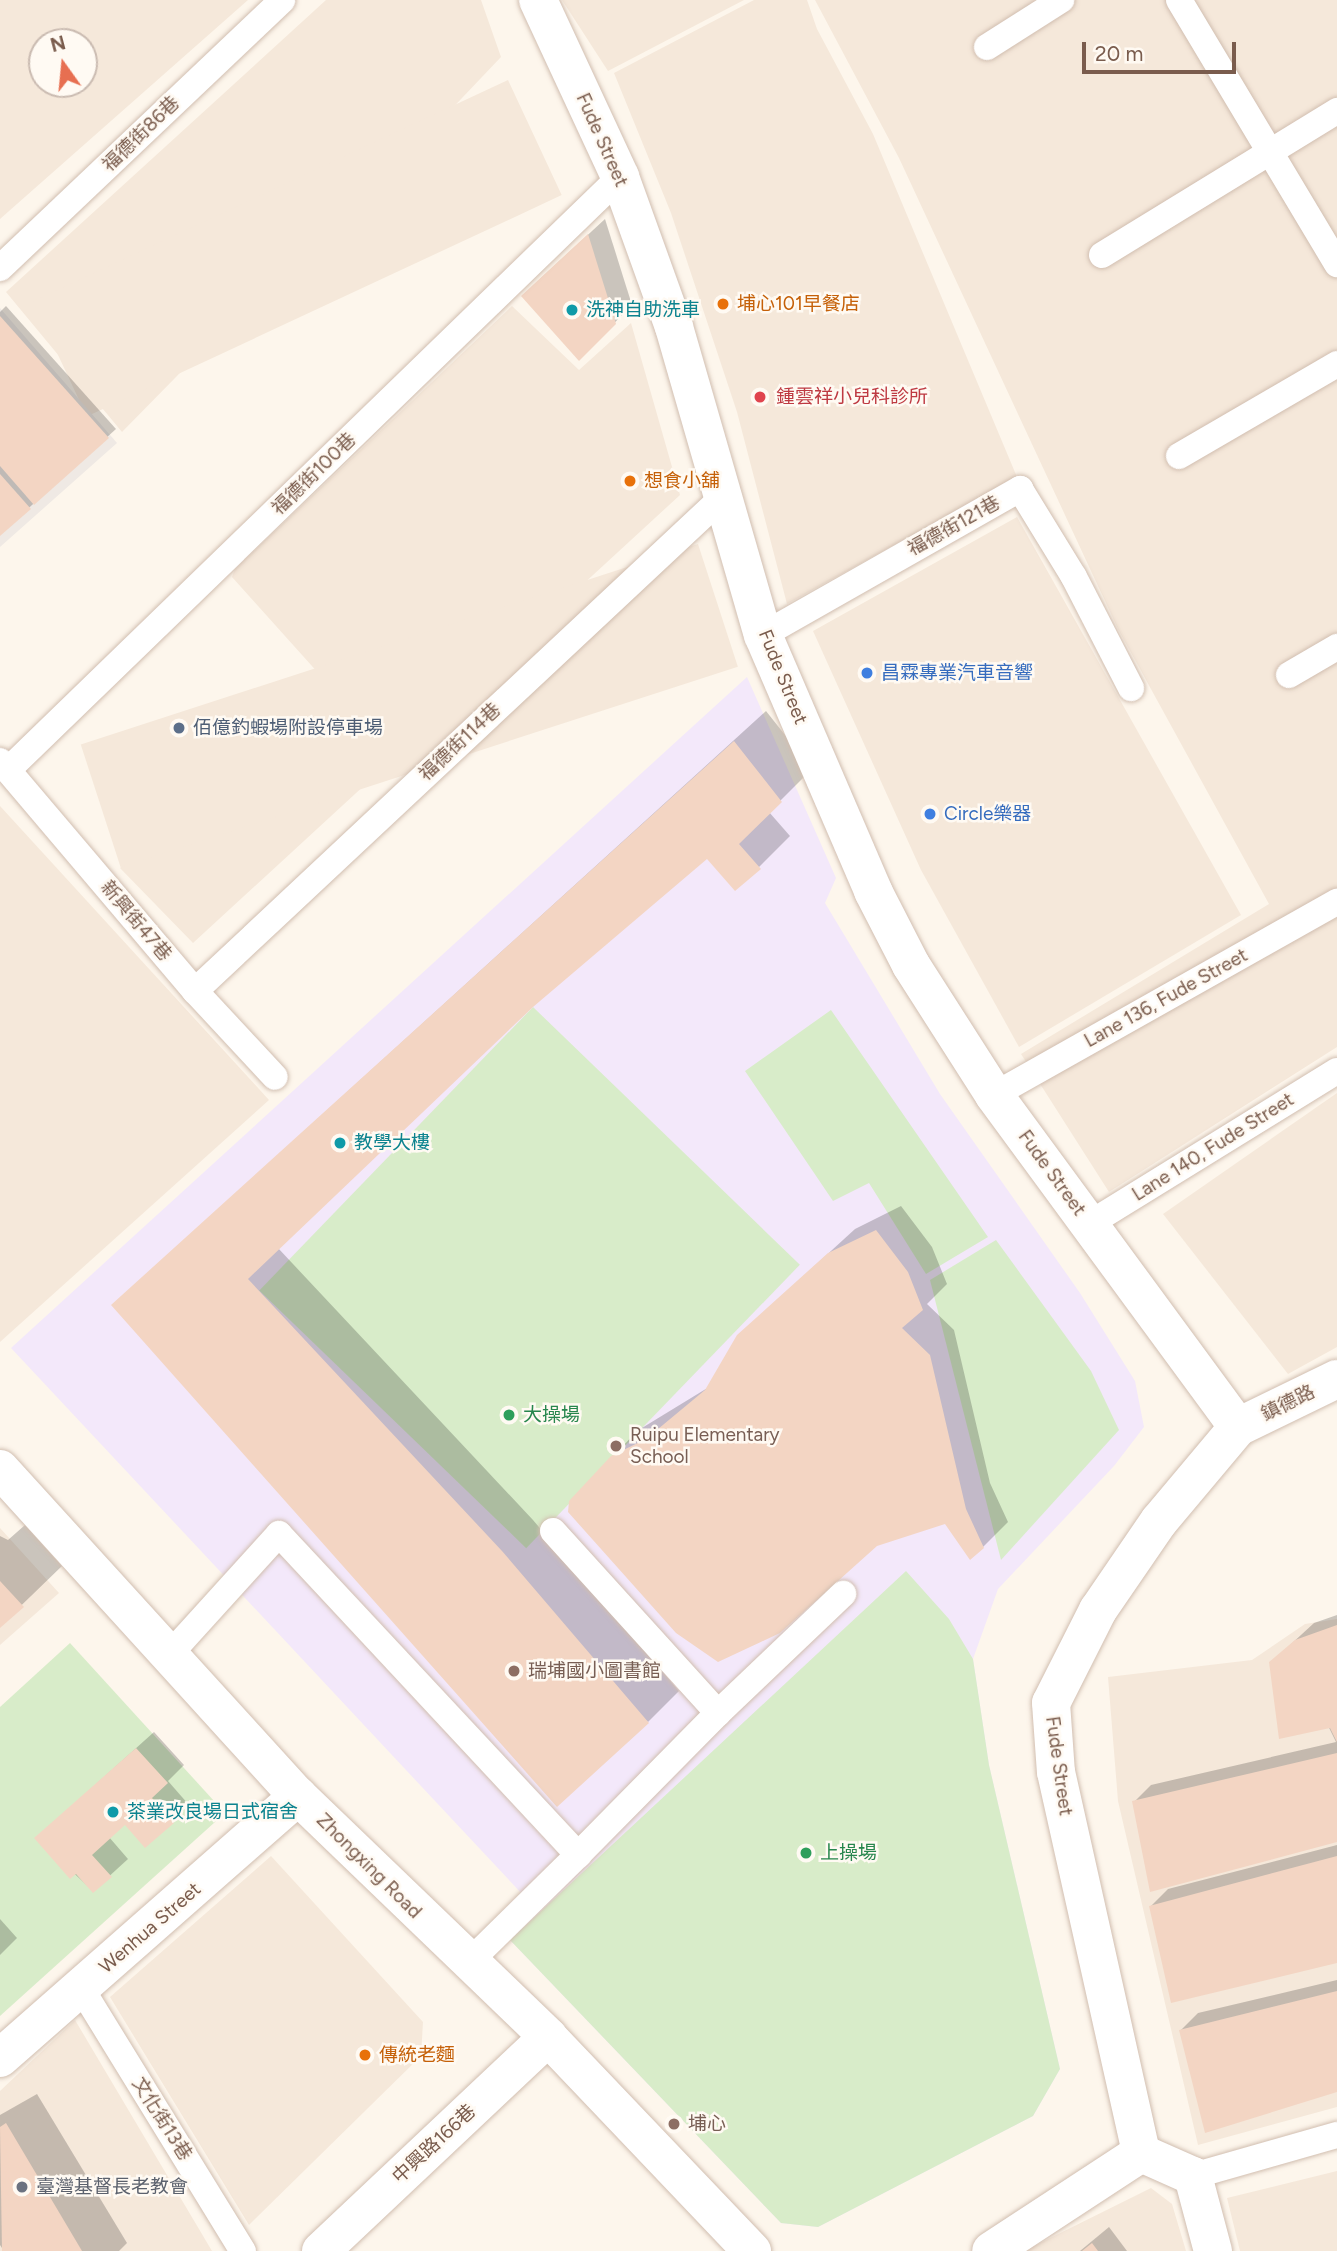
<!DOCTYPE html>
<html>
<head>
<meta charset="utf-8">
<style>
	body { margin:0 }
	#map { position:relative; width:1337px; height:2251px; overflow:hidden; background:#fdf6ec; font-family:Figtree,"Noto Sans TC",sans-serif }
	div>[style] { position:absolute }
	.residential>* { inset:0; background:#f5e8da; transform-origin:0 0 }
	.industrial>* { inset:0; background:#efe9e4 }
	.education>* { inset:0; background:#f3e8fa }
	.green>* { inset:0; background:#d8ecc9; transform-origin:0 0 }
	.shadow>* { inset:0; background:#0003 }
	.building>* { inset:0; background:#f3d5c3 }
	.roads { filter:drop-shadow(0 0 2px #d1beb0) drop-shadow(0 0 2px #d1beb0) }
	.service>* { height:26px; margin:-13px; padding:0 13px; transform-origin:13px; border-radius:13px; background:#fff }
	.minor>* { height:38px; margin:-19px; padding:0 19px; transform-origin:19px; border-radius:19px; background:#fff }
	.tertiary>* { height:38px; margin:-19px; padding:0 19px; transform-origin:19px; border-radius:19px; background:#fff }
	.dots>* { width:19px; height:19px; translate:-50% -50%; box-sizing:border-box; border:4px solid #fffaf3; border-radius:50% }
	span { translate:-50% -50%; white-space:nowrap; text-align:center; line-height:1.15; -webkit-text-stroke:5px #fffaf3; paint-order:stroke }
	.street-label { font-size:19px; color:#7a5c4d }
	.food-label { font-size:19px; color:#c56008 }
	.left { translate:0 -50%; text-align:left }
	.culture-label { font-size:19px; color:#0d838f }
	.health-label { font-size:19px; color:#be3a42 }
	.shop-label { font-size:19px; color:#366cbe }
	.service-label { font-size:19px; color:#4e5e75 }
	.leisure-label { font-size:19px; color:#27864d }
	.education-label { font-size:19px; color:#785e54 }
	.worship-label { font-size:19px; color:#5b616d }
	.north { position:absolute; left:28px; top:28px; width:70px; height:70px; box-sizing:border-box; background:#fffaf3; border:2px solid #cabbb1; border-radius:50%; rotate:345deg; font-size:19px; font-weight:700; line-height:28px; text-align:center; color:#7a5c4d }
	.north::after { content:''; display:block; margin:auto; width:24px; height:32px; background:#e76f51; clip-path:polygon(50% 0,100% 100%,50% 72%,0 100%) }
	.scale { position:absolute; left:1082px; top:42px; width:154px; height:32px; box-sizing:border-box; border:4px solid #7a5c4d; border-top:0; padding-left:9px; font-size:21px; line-height:24px; white-space:nowrap; color:#7a5c4d; -webkit-text-stroke:5px #fffaf3; paint-order:stroke }
</style>
</head>
<body>
<div id="map">
	<div class="residential">
		<div style="clip-path:polygon(evenodd,0 0,248px 0,0 219px,0 0,42px 42px,84px 42px,84px 84px,42px 84px,42px 42px)"></div>
		<div style="clip-path:polygon(326px 0,481px 0,501px 57px,423px 139px,229px 323px,122px 432px,6px 292px)"></div>
		<div style="clip-path:polygon(562px 0,744px 0,608px 71px)"></div>
		<div style="clip-path:polygon(754px 0,807px 0,817px 29px,873px 134px,1017px 477px,787px 604px,737px 412px,671px 213px,614px 73px)"></div>
		<div style="clip-path:polygon(815px 0,1337px 0,1337px 1047px,1109px 1192px,1021px 1054px,1269px 904px,1118px 629px,899px 158px)"></div>
		<div style="left:508px;top:80px;width:127px;height:524px;rotate:65deg"></div>
		<div style="clip-path:polygon(512px 306px,579px 370px,631px 323px,680px 495px,193px 943px,120px 868px,329px 685px,232px 577px,235px 569px)"></div>
		<div style="clip-path:polygon(1017px 517px,1241px 915px,1019px 1047px,921px 870px,813px 631px)"></div>
		<div style="left:698px;top:544px;width:129px;height:649px;rotate:72deg"></div>
		<div style="clip-path:polygon(0 806px,269px 1100px,0 1342px)"></div>
		<div style="clip-path:polygon(1337px 1093px,1337px 1347px,1288px 1374px,1163px 1214px)"></div>
		<div style="clip-path:polygon(0 1528px,59px 1593px,0 1645px)"></div>
		<div style="clip-path:polygon(1337px 1619px,1337px 2107px,1198px 2145px,1118px 1801px,1108px 1677px,1252px 1660px,1305px 1624px)"></div>
		<div style="clip-path:polygon(271px 1856px,423px 2022px,421px 2056px,249px 2225px,110px 1997px)"></div>
		<div style="clip-path:polygon(75px 2020px,212px 2251px,0 2251px,0 2091px)"></div>
		<div style="clip-path:polygon(1337px 2171px,1337px 2251px,1240px 2251px,1227px 2198px)"></div>
		<div style="clip-path:polygon(1151px 2188px,1172px 2204px,1186px 2251px,1024px 2251px)"></div>
	</div>
	<div class="industrial">
		<div style="clip-path:polygon(0 308px,117px 443px,0 547px)"></div>
	</div>
	<div class="education">
		<div style="clip-path:polygon(747px 677px,836px 878px,825px 903px,940px 1094px,1080px 1293px,1135px 1381px,1144px 1427px,1114px 1466px,998px 1589px,973px 1659px,989px 1765px,1060px 2069px,1033px 2116px,818px 2227px,781px 2223px,510px 1940px,495px 1923px,523px 1895px,11px 1348px)"></div>
	</div>
	<div class="green">
		<div style="left:533px;top:1007px;width:371px;height:394px;rotate:44deg"></div>
		<div style="clip-path:polygon(831px 1010px,988px 1237px,926px 1274px,869px 1183px,833px 1201px,745px 1071px)"></div>
		<div style="clip-path:polygon(996px 1240px,1091px 1371px,1119px 1430px,1001px 1560px,930px 1280px)"></div>
		<div style="clip-path:polygon(906px 1571px,949px 1619px,973px 1659px,989px 1765px,1060px 2069px,1033px 2116px,818px 2227px,781px 2223px,510px 1940px)"></div>
		<div style="clip-path:polygon(70px 1643px,225px 1813px,0 2016px,0 1707px)"></div>
	</div>
	<div class="shadow">
		<div style="clip-path:polygon(605px 219px,632px 305px,579px 359px,540px 279px)"></div>
		<div style="clip-path:polygon(6px 306px,116px 429px,0 534px,0 312px)"></div>
		<div style="clip-path:polygon(766px 711px,812px 769px,769px 812px,790px 836px,759px 867px,707px 857px,532px 1006px,278px 1248px,533px 1520px,679px 1691px,648px 1722px,113px 1305px)"></div>
		<div style="clip-path:polygon(901px 1206px,932px 1247px,947px 1284px,927px 1304px,954px 1330px,990px 1483px,1008px 1522px,983px 1547px,946px 1522px,571px 1501px,637px 1431px,709px 1387px,738px 1336px,855px 1229px)"></div>
		<div style="clip-path:polygon(25px 1525px,62px 1566px,0 1626px,0 1536px,8px 1540px)"></div>
		<div style="clip-path:polygon(1337px 1615px,1337px 1840px,1134px 1802px,1151px 1785px,1336px 1742px,1289px 1646px,1314px 1623px)"></div>
		<div style="clip-path:polygon(154px 1732px,184px 1765px,168px 1781px,189px 1805px,172px 1822px,125px 1823px,109px 1837px,128px 1859px,93px 1891px,36px 1838px)"></div>
		<div style="clip-path:polygon(1337px 1845px,1337px 1962px,1151px 1906px,1168px 1889px)"></div>
		<div style="clip-path:polygon(0 1919px,17px 1938px,0 1955px)"></div>
		<div style="clip-path:polygon(1337px 1980px,1337px 2090px,1181px 2030px,1198px 2013px)"></div>
		<div style="clip-path:polygon(37px 2094px,127px 2243px,119px 2251px,4px 2251px,0 2245px,0 2115px)"></div>
		<div style="clip-path:polygon(1109px 2227px,1127px 2251px,1080px 2251px)"></div>
	</div>
	<div class="building">
		<div style="clip-path:polygon(588px 234px,616px 324px,579px 361px,521px 296px)"></div>
		<div style="clip-path:polygon(0 316px,109px 438px,34px 505px,0 466px)"></div>
		<div style="clip-path:polygon(0 474px,31px 509px,0 536px)"></div>
		<div style="clip-path:polygon(734px 741px,782px 802px,739px 844px,761px 869px,735px 891px,707px 859px,533px 1007px,248px 1279px,502px 1551px,649px 1723px,557px 1807px,111px 1305px)"></div>
		<div style="clip-path:polygon(876px 1230px,908px 1272px,923px 1310px,902px 1328px,930px 1355px,966px 1509px,984px 1548px,970px 1560px,945px 1524px,877px 1546px,780px 1633px,718px 1662px,676px 1633px,568px 1512px,569px 1501px,611px 1456px,646px 1439px,705px 1390px,737px 1335px,828px 1253px)"></div>
		<div style="clip-path:polygon(0 1581px,24px 1607px,0 1628px)"></div>
		<div style="clip-path:polygon(1337px 1625px,1337px 1742px,1330px 1728px,1279px 1739px,1269px 1662px,1295px 1640px)"></div>
		<div style="clip-path:polygon(136px 1748px,168px 1783px,152px 1798px,174px 1823px,145px 1848px,125px 1825px,92px 1855px,112px 1877px,93px 1893px,76px 1874px,70px 1879px,34px 1838px)"></div>
		<div style="clip-path:polygon(1337px 1753px,1337px 1842px,1150px 1892px,1132px 1801px)"></div>
		<div style="clip-path:polygon(1337px 1856px,1337px 1963px,1171px 2003px,1149px 1906px)"></div>
		<div style="clip-path:polygon(1337px 1991px,1337px 2092px,1205px 2133px,1179px 2030px)"></div>
		<div style="clip-path:polygon(6px 2123px,82px 2251px,2px 2251px,0 2127px)"></div>
		<div style="clip-path:polygon(1092px 2243px,1098px 2251px,1082px 2251px)"></div>
	</div>
	<div class="roads">
		<div class="service">
			<div style="left:1179px;top:0;width:308px;rotate:59.1deg"></div>
			<div style="left:987px;top:47px;width:88px;rotate:-32.4deg"></div>
			<div style="left:1102px;top:255px;width:276px;rotate:-31.5deg"></div>
			<div style="left:0;top:268px;width:389px;rotate:-43.5deg"></div>
			<div style="left:1179px;top:456px;width:183px;rotate:-30.2deg"></div>
			<div style="left:763px;top:635px;width:296px;rotate:-29.6deg"></div>
			<div style="left:1020px;top:489px;width:103px;rotate:58.5deg"></div>
			<div style="left:1074px;top:577px;width:125px;rotate:62.8deg"></div>
			<div style="left:1289px;top:675px;width:56px;rotate:-30.3deg"></div>
			<div style="left:0;top:761px;width:302px;rotate:49.7deg"></div>
			<div style="left:195px;top:991px;width:117px;rotate:47.1deg"></div>
			<div style="left:8px;top:770px;width:852px;rotate:-44.1deg"></div>
			<div style="left:195px;top:991px;width:727px;rotate:-43.11deg"></div>
			<div style="left:994px;top:1095px;width:394px;rotate:-29.4deg"></div>
			<div style="left:1089px;top:1224px;width:291px;rotate:-31.7deg"></div>
			<div style="left:553px;top:1531px;width:246px;rotate:47.8deg"></div>
			<div style="left:718px;top:1713px;width:199px;rotate:134.6deg"></div>
			<div style="left:170px;top:1654px;width:162px;rotate:-47.8deg"></div>
			<div style="left:279px;top:1534px;width:439px;rotate:47deg"></div>
			<div style="left:578px;top:1855px;width:156px;rotate:135.5deg"></div>
			<div style="left:718px;top:1713px;width:173px;rotate:-43.6deg"></div>
			<div style="left:81px;top:1988px;width:309px;rotate:58.4deg"></div>
			<div style="left:1193px;top:2176px;width:150px;rotate:-15.9deg"></div>
		</div>
		<div class="minor">
			<div style="left:538px;top:0;width:195px;rotate:65.1deg"></div>
			<div style="left:620px;top:177px;width:159px;rotate:70.2deg"></div>
			<div style="left:674px;top:327px;width:321px;rotate:73.9deg"></div>
			<div style="left:763px;top:635px;width:279px;rotate:66.7deg"></div>
			<div style="left:873px;top:891px;width:83px;rotate:62.8deg"></div>
			<div style="left:911px;top:965px;width:154px;rotate:57.4deg"></div>
			<div style="left:994px;top:1095px;width:412px;rotate:53.7deg"></div>
			<div style="left:1238px;top:1427px;width:123px;rotate:130deg"></div>
			<div style="left:1159px;top:1521px;width:108px;rotate:124.4deg"></div>
			<div style="left:1098px;top:1610px;width:104px;rotate:116.8deg"></div>
			<div style="left:1051px;top:1703px;width:69px;rotate:85.9deg"></div>
			<div style="left:1056px;top:1772px;width:390px;rotate:77.4deg"></div>
			<div style="left:1141px;top:2153px;width:179px;rotate:146.8deg"></div>
			<div style="left:1238px;top:1427px;width:110px;rotate:-25.9deg"></div>
			<div style="left:0;top:2058px;width:397px;rotate:-41.3deg"></div>
			<div style="left:1141px;top:2153px;width:57px;rotate:23.9deg"></div>
			<div style="left:1193px;top:2176px;width:78px;rotate:75.1deg"></div>
		</div>
		<div class="tertiary">
			<div style="left:0;top:1469px;width:442px;rotate:47.7deg"></div>
			<div style="left:298px;top:1796px;width:347px;rotate:43.9deg"></div>
			<div style="left:548px;top:2037px;width:296px;rotate:46.4deg"></div>
			<div style="left:321px;top:2251px;width:312px;rotate:-43.3deg"></div>
		</div>
	</div>
	<div class="dots">
		<div style="left:723px;top:304px;background:#e8710a"></div>
		<div style="left:572px;top:310px;background:#0f9aa8"></div>
		<div style="left:760px;top:397px;background:#e0444e"></div>
		<div style="left:630px;top:481px;background:#e8710a"></div>
		<div style="left:867px;top:673px;background:#3f7fe0"></div>
		<div style="left:179px;top:728px;background:#5c6f8a"></div>
		<div style="left:930px;top:814px;background:#3f7fe0"></div>
		<div style="left:340px;top:1143px;background:#0f9aa8"></div>
		<div style="left:509px;top:1415px;background:#2e9e5b"></div>
		<div style="left:616px;top:1446px;background:#8d6e63"></div>
		<div style="left:514px;top:1671px;background:#8d6e63"></div>
		<div style="left:113px;top:1812px;background:#0f9aa8"></div>
		<div style="left:806px;top:1853px;background:#2e9e5b"></div>
		<div style="left:365px;top:2055px;background:#e8710a"></div>
		<div style="left:674px;top:2124px;background:#8d6e63"></div>
		<div style="left:22px;top:2187px;background:#6b7280"></div>
	</div>
	<div class="street-label">
		<span style="left:141px;top:134px;rotate:-44deg">福德街86巷</span>
		<span style="left:602px;top:140px;rotate:66deg">Fude Street</span>
		<span style="left:314px;top:474px;rotate:-44deg">福德街100巷</span>
		<span style="left:954px;top:526px;rotate:-29deg">福德街121巷</span>
		<span style="left:783px;top:677px;rotate:68deg">Fude Street</span>
		<span style="left:460px;top:742px;rotate:-43deg">福德街114巷</span>
		<span style="left:136px;top:921px;rotate:50deg">新興街47巷</span>
		<span style="left:1166px;top:998px;rotate:-29deg">Lane 136, Fude Street</span>
		<span style="left:1213px;top:1147px;rotate:-32deg">Lane 140, Fude Street</span>
		<span style="left:1052px;top:1173px;rotate:54deg">Fude Street</span>
		<span style="left:1288px;top:1403px;rotate:-26deg">鎮德路</span>
		<span style="left:1059px;top:1766px;rotate:82deg">Fude Street</span>
		<span style="left:369px;top:1866px;rotate:45deg">Zhongxing Road</span>
		<span style="left:150px;top:1928px;rotate:-41deg">Wenhua Street</span>
		<span style="left:162px;top:2119px;rotate:58deg">文化街13巷</span>
		<span style="left:434px;top:2144px;rotate:-43deg">中興路166巷</span>
	</div>
	<div class="food-label">
		<span class="left" style="left:737px;top:304px">埔心101早餐店</span>
		<span class="left" style="left:644px;top:481px">想食小舖</span>
		<span class="left" style="left:379px;top:2055px">傳統老麵</span>
	</div>
	<div class="culture-label">
		<span class="left" style="left:586px;top:310px">洗神自助洗車</span>
		<span class="left" style="left:354px;top:1143px">教學大樓</span>
		<span class="left" style="left:127px;top:1812px">茶業改良場日式宿舍</span>
	</div>
	<div class="health-label">
		<span class="left" style="left:776px;top:397px">鍾雲祥小兒科診所</span>
	</div>
	<div class="shop-label">
		<span class="left" style="left:881px;top:673px">昌霖專業汽車音響</span>
		<span class="left" style="left:944px;top:814px">Circle樂器</span>
	</div>
	<div class="service-label">
		<span class="left" style="left:193px;top:728px">佰億釣蝦場附設停車場</span>
	</div>
	<div class="leisure-label">
		<span class="left" style="left:523px;top:1415px">大操場</span>
		<span class="left" style="left:820px;top:1853px">上操場</span>
	</div>
	<div class="education-label">
		<span class="left" style="left:630px;top:1446px">Ruipu Elementary<br>School</span>
		<span class="left" style="left:528px;top:1671px">瑞埔國小圖書館</span>
		<span class="left" style="left:688px;top:2124px">埔心</span>
	</div>
	<div class="worship-label">
		<span class="left" style="left:36px;top:2187px">臺灣基督長老教會</span>
	</div>
	<div class="north">N</div>
	<div class="scale">20 m</div>
</div>
</body>
</html>
